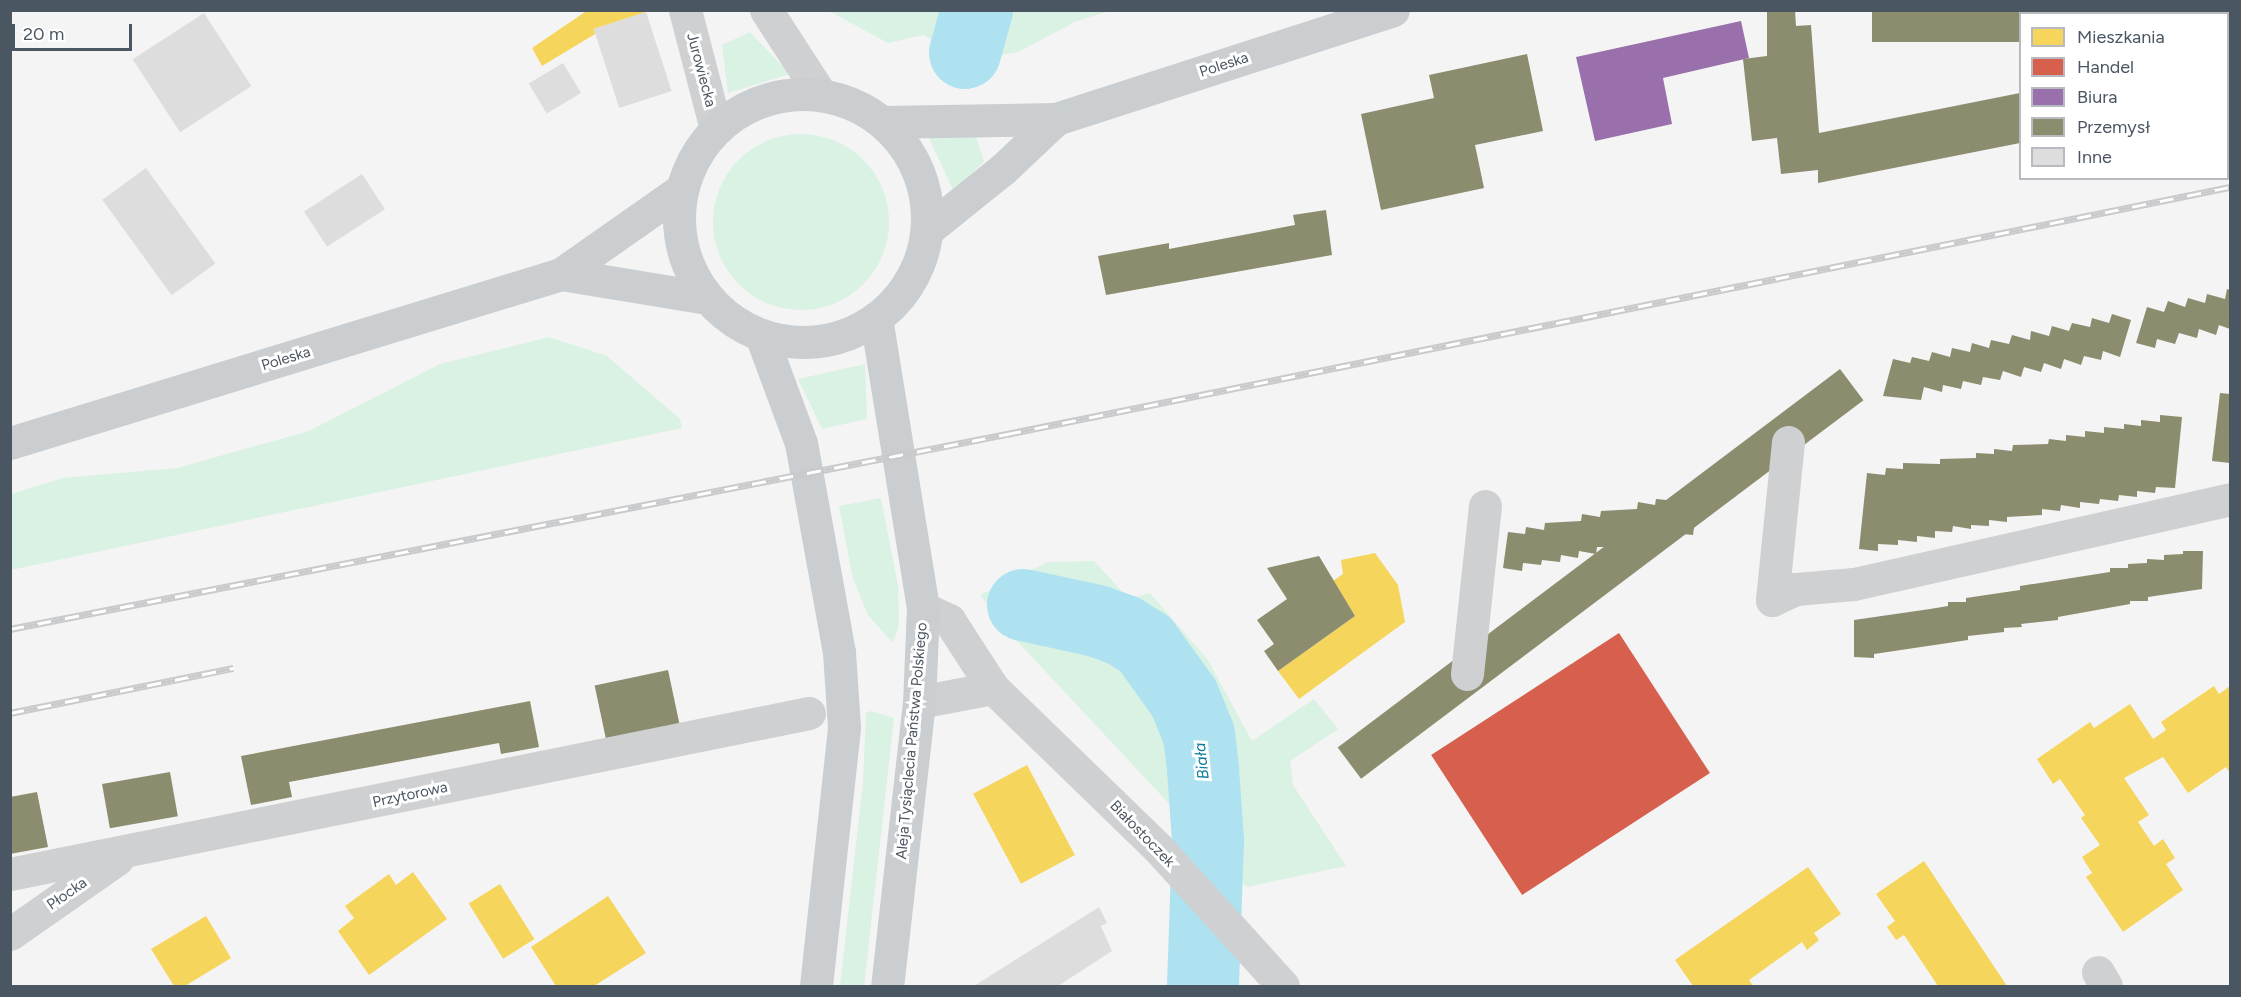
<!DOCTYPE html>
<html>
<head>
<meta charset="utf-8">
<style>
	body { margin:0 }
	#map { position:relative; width:2241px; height:997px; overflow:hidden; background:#f4f4f4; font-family:Figtree,sans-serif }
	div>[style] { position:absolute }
	.green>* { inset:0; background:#d9f2e3 }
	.round { border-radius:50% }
	.homes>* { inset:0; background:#f6d55c; transform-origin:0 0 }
	.shops>* { inset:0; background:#d6604d; transform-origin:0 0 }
	.offices>* { inset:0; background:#9970ab }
	.industry>* { inset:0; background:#8c8c6e; transform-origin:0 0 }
	.river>* { height:72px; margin:-36px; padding:0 36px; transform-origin:36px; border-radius:36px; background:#aee2f0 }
	.building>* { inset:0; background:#ddddde; transform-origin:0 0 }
	.minor>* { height:33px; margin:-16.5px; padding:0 16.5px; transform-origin:16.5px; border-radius:16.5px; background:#ced0d2 }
	.major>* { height:33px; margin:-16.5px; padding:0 16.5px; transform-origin:16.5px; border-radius:16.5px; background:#caced1 }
	.major>.ring { margin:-16.5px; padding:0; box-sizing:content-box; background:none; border:33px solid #caced1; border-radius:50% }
	.rail>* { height:7px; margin-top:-3.5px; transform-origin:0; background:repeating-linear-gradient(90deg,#fff 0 14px,#c9cacc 0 28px); box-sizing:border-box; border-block:2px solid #c9cacc }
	span { translate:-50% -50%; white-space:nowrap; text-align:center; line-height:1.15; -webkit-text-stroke:6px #fff; paint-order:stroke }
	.street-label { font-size:15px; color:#4a5661 }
	.water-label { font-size:16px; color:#0c7c9b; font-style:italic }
	.frame { position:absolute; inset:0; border:12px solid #4a5661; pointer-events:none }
	.legend { position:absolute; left:2019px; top:12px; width:210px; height:168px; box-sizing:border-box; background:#fff; border:2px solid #b7bbc0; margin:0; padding:8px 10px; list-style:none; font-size:18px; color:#4a5661 }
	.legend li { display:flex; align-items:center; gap:12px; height:30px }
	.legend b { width:30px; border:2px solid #b7bbc0 }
	.scale { position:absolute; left:12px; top:24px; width:120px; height:27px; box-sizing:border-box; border:3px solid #4a5661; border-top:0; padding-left:8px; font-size:18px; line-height:21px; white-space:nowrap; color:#4a5661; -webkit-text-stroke:4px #fff; paint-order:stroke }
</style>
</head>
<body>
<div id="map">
	<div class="green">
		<div style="clip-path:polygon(829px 11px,1109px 11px,1075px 22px,1018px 52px,983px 58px,949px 51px,924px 35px,888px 43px)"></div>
		<div style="clip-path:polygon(750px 32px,790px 74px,728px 93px,722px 45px)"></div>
		<div class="round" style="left:713px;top:134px;width:176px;height:176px"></div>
		<div style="clip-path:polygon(975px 134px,984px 161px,954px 192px,928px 136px)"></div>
		<div style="clip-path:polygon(549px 337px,607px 356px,680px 419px,682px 428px,11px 570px,11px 494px,63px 478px,177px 468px,309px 431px,440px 364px)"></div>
		<div style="clip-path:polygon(865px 364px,867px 419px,822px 429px,798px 379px)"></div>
		<div style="clip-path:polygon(881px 498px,898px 586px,899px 625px,893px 643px,868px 615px,853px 579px,839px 506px)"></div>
		<div style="clip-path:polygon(1094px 561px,1129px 599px,1150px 593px,1208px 660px,1252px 741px,1314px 699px,1338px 729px,1290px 761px,1293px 785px,1346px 866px,1247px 887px,1018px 642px,980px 595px,1048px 562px)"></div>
		<div style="clip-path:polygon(870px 711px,894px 718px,864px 986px,840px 986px,863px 782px,866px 713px)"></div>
	</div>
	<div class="homes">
		<div style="clip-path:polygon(588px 10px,646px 12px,594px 29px,595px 34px,542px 66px,532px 48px)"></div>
		<div style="clip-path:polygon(1375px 553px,1398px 585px,1405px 622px,1299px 699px,1278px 671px,1355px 616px,1333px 581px,1343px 574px,1341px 560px)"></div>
		<div style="clip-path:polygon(2214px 686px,2219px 694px,2230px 686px,2230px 773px,2226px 767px,2188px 793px,2163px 757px,2124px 778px,2149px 815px,2138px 822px,2154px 846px,2163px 839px,2175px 858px,2166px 864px,2183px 890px,2123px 932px,2086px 877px,2092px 873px,2082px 857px,2100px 845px,2081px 818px,2085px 815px,2060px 779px,2053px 784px,2037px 759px,2090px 722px,2094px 728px,2130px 704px,2153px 739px,2166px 730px,2161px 722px)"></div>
		<div style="left:1027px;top:765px;width:102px;height:61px;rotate:62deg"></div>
		<div style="clip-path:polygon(1924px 861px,2007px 986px,1938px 986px,1904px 935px,1896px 940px,1887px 927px,1895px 921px,1876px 894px)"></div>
		<div style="clip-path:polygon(1808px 867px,1841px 914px,1814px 933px,1819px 940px,1807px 950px,1802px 942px,1749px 980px,1753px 986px,1693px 986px,1675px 960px)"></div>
		<div style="clip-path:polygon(413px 872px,447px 919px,369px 975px,338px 931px,354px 918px,345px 906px,389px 874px,396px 885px)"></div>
		<div style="left:500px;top:884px;width:65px;height:37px;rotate:58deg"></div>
		<div style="clip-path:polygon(608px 896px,646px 953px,594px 986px,556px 986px,531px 947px)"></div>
		<div style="clip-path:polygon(206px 916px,231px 958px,185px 986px,174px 986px,151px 949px)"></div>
	</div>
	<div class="shops">
		<div style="left:1619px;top:633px;width:167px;height:224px;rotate:57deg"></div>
	</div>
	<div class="offices">
		<div style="clip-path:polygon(1741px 21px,1749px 58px,1663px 78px,1672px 124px,1595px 141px,1576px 57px)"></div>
	</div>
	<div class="industry">
		<div style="clip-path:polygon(1767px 10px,1795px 10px,1796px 26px,1811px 25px,1819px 133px,2020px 93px,2020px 143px,1818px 183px,1818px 170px,1781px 174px,1777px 138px,1752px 141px,1743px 59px,1767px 56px)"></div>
		<div style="clip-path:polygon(2052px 10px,2052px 14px,2022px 14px,2022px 12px)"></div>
		<div style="left:2020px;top:12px;width:30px;height:148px;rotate:90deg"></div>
		<div style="clip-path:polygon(1527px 54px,1543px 131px,1475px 145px,1484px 188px,1381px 210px,1361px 114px,1434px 98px,1429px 75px)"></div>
		<div style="clip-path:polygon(1326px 210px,1332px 255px,1106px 295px,1098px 256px,1169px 243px,1169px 249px,1295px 225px,1293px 215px)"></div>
		<div style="clip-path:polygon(2227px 289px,2230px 290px,2230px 329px,2219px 325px,2216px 335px,2199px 329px,2197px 338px,2179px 333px,2175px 344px,2157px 339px,2155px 348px,2136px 343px,2147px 307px,2164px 312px,2168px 301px,2185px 307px,2188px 298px,2205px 303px,2207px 294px,2225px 299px)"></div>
		<div style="clip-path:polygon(2112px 314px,2131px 320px,2120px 357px,2103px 351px,2101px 360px,2084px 356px,2081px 365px,2064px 359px,2061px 369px,2044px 363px,2041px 372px,2024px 367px,2021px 377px,2003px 371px,2000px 380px,1983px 377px,1981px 385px,1963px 381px,1961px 389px,1943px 385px,1942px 392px,1924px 387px,1921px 400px,1883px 396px,1893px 359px,1910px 363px,1912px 357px,1929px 361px,1932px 352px,1950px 357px,1952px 348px,1970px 352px,1972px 343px,1989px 348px,1991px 340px,2009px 344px,2012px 335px,2030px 340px,2031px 331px,2049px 336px,2052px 326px,2069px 331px,2072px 323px,2090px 327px,2092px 318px,2109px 323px)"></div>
		<div style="left:1840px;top:369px;width:39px;height:629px;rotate:53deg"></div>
		<div style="clip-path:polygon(2220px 393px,2230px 394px,2230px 463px,2212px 461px)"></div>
		<div style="clip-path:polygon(2160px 415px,2182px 417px,2175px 488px,2156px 487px,2155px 493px,2137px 491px,2137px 497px,2119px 495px,2118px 501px,2100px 499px,2099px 504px,2080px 502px,2080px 508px,2061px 505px,2060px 511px,2042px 509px,2042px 515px,2007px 517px,2007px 522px,1989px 520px,1989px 526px,1971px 525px,1971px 529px,1953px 526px,1952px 532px,1935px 531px,1935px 538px,1917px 536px,1917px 542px,1898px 540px,1898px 545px,1878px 544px,1878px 551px,1859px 549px,1867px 473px,1885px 475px,1886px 468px,1903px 469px,1903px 463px,1940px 464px,1940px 459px,1976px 458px,1976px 453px,1994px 454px,1994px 449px,2012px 451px,2013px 445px,2048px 444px,2049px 439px,2066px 441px,2066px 435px,2085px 437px,2085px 431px,2104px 433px,2104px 427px,2124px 429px,2124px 424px,2141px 426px,2141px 420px,2160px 422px)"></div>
		<div style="clip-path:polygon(1678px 495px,1698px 498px,1693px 535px,1673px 533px,1672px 538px,1652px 534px,1651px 542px,1635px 540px,1634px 547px,1597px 547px,1596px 554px,1579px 551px,1578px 558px,1561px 555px,1560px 562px,1542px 560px,1541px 565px,1523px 563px,1522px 571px,1503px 568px,1508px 532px,1525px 534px,1526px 527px,1544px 530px,1545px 523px,1581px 521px,1582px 514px,1600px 517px,1601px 511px,1637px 509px,1638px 502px,1655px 505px,1656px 499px,1677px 501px)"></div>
		<div style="clip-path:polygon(2183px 551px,2203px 551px,2202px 589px,2148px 597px,2148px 601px,2130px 601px,2130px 604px,2058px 617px,2058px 620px,2021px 624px,2022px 627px,2004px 628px,2004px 632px,1968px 636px,1968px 640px,1874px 654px,1874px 658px,1854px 657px,1854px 620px,1930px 609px,1948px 606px,1948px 602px,1966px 602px,1966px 598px,2020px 590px,2020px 586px,2110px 572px,2110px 568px,2128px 568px,2128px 564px,2147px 563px,2147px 559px,2164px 560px,2164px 555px,2183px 554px)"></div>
		<div style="clip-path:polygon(1319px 556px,1355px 616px,1278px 671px,1264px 651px,1274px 644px,1257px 620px,1287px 599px,1267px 568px)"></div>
		<div style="left:668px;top:670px;width:55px;height:75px;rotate:78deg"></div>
		<div style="clip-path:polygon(530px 701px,539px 747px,501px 754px,499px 743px,289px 782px,292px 797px,251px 805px,241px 756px)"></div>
		<div style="left:170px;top:772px;width:45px;height:69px;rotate:80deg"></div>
		<div style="clip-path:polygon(37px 792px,48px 847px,10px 854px,10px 797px)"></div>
	</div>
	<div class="river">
		<div style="left:965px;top:53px;width:45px;rotate:-74.4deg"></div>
		<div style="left:1023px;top:605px;width:76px;rotate:12.2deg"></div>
		<div style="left:1097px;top:621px;width:29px;rotate:20deg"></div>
		<div style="left:1124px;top:631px;width:25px;rotate:32deg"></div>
		<div style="left:1145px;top:644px;width:67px;rotate:54.2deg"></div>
		<div style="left:1184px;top:698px;width:40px;rotate:68deg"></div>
		<div style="left:1199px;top:735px;width:34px;rotate:83deg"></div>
		<div style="left:1203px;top:769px;width:72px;rotate:86deg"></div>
		<div style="left:1208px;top:841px;width:145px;rotate:92deg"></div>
	</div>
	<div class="building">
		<div style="clip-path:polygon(2129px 10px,2230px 10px,2230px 76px,2228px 76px,2228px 14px,2125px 14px)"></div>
		<div style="left:646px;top:12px;width:83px;height:55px;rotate:72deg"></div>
		<div style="left:204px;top:13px;width:87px;height:85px;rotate:57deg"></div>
		<div style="left:563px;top:63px;width:35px;height:40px;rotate:59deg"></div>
		<div style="left:146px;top:168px;width:118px;height:54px;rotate:54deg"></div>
		<div style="left:362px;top:174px;width:42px;height:69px;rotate:57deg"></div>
		<div style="clip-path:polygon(1099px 907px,1107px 923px,1101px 926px,1112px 951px,1058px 986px,974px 986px)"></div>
	</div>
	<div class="minor">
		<div style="left:685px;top:10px;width:123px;rotate:75.4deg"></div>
		<div style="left:766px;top:10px;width:101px;rotate:57.1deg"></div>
		<div style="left:1788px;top:442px;width:159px;rotate:95.8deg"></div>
		<div style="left:1772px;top:600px;width:26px;rotate:-25deg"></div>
		<div style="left:1796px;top:589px;width:58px;rotate:-4.9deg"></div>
		<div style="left:1854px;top:584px;width:385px;rotate:-12.7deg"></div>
		<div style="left:923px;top:608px;width:29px;rotate:25deg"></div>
		<div style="left:949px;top:620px;width:81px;rotate:57.1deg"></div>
		<div style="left:993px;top:688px;width:230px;rotate:44.1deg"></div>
		<div style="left:1158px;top:848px;width:186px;rotate:47.8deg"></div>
		<div style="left:1467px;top:674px;width:169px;rotate:-83.9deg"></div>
		<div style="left:919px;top:702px;width:75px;rotate:-10.7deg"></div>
		<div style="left:10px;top:874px;width:815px;rotate:-11.39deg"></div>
		<div style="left:10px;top:934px;width:131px;rotate:-35deg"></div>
		<div style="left:2098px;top:972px;width:16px;rotate:60deg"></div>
	</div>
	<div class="major">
		<div class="ring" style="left:679px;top:94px;width:215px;height:215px"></div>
		<div style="left:882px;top:122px;width:174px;rotate:-1deg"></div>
		<div style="left:1056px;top:119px;width:354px;rotate:-17.9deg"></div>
		<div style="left:927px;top:230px;width:96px;rotate:-38.7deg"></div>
		<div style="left:1002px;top:170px;width:74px;rotate:-43.4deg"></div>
		<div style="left:561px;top:274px;width:148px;rotate:9.3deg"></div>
		<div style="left:876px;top:318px;width:294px;rotate:80.8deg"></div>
		<div style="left:923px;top:608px;width:94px;rotate:92.4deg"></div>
		<div style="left:919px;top:702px;width:286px;rotate:96.4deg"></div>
		<div style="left:761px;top:335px;width:115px;rotate:69.7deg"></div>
		<div style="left:801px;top:443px;width:212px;rotate:79.7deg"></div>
		<div style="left:839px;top:652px;width:76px;rotate:86.2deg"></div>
		<div style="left:844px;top:728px;width:260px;rotate:96.2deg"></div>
		<div style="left:10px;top:443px;width:576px;rotate:-17.05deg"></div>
		<div style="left:561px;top:274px;width:148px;rotate:-35.1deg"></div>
	</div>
	<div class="rail">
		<div style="left:10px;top:629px;width:1016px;rotate:-11.07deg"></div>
		<div style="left:1007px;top:434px;width:1248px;rotate:-11.42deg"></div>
		<div style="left:10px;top:713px;width:228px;rotate:-11.4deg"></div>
	</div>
	<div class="street-label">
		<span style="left:1224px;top:65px;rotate:-18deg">Poleska</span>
		<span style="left:701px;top:70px;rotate:75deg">Jurowiecka</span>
		<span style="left:286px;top:359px;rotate:-17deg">Poleska</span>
		<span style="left:912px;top:741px;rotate:-85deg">Aleja Tysiąclecia Państwa Polskiego</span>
		<span style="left:410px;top:795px;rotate:-12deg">Przytorowa</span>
		<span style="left:1142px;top:834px;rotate:46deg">Białostoczek</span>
		<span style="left:67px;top:894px;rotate:-35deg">Płocka</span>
	</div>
	<div class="water-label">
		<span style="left:1202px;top:761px;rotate:-96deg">Biała</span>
	</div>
	<div class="frame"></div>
	<ul class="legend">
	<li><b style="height:16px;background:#f6d55c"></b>Mieszkania</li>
	<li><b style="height:16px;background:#d6604d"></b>Handel</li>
	<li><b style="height:16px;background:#9970ab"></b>Biura</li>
	<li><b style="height:16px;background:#8c8c6e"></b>Przemysł</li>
	<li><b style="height:16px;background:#ddddde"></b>Inne</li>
	</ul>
	<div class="scale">20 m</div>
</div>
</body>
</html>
